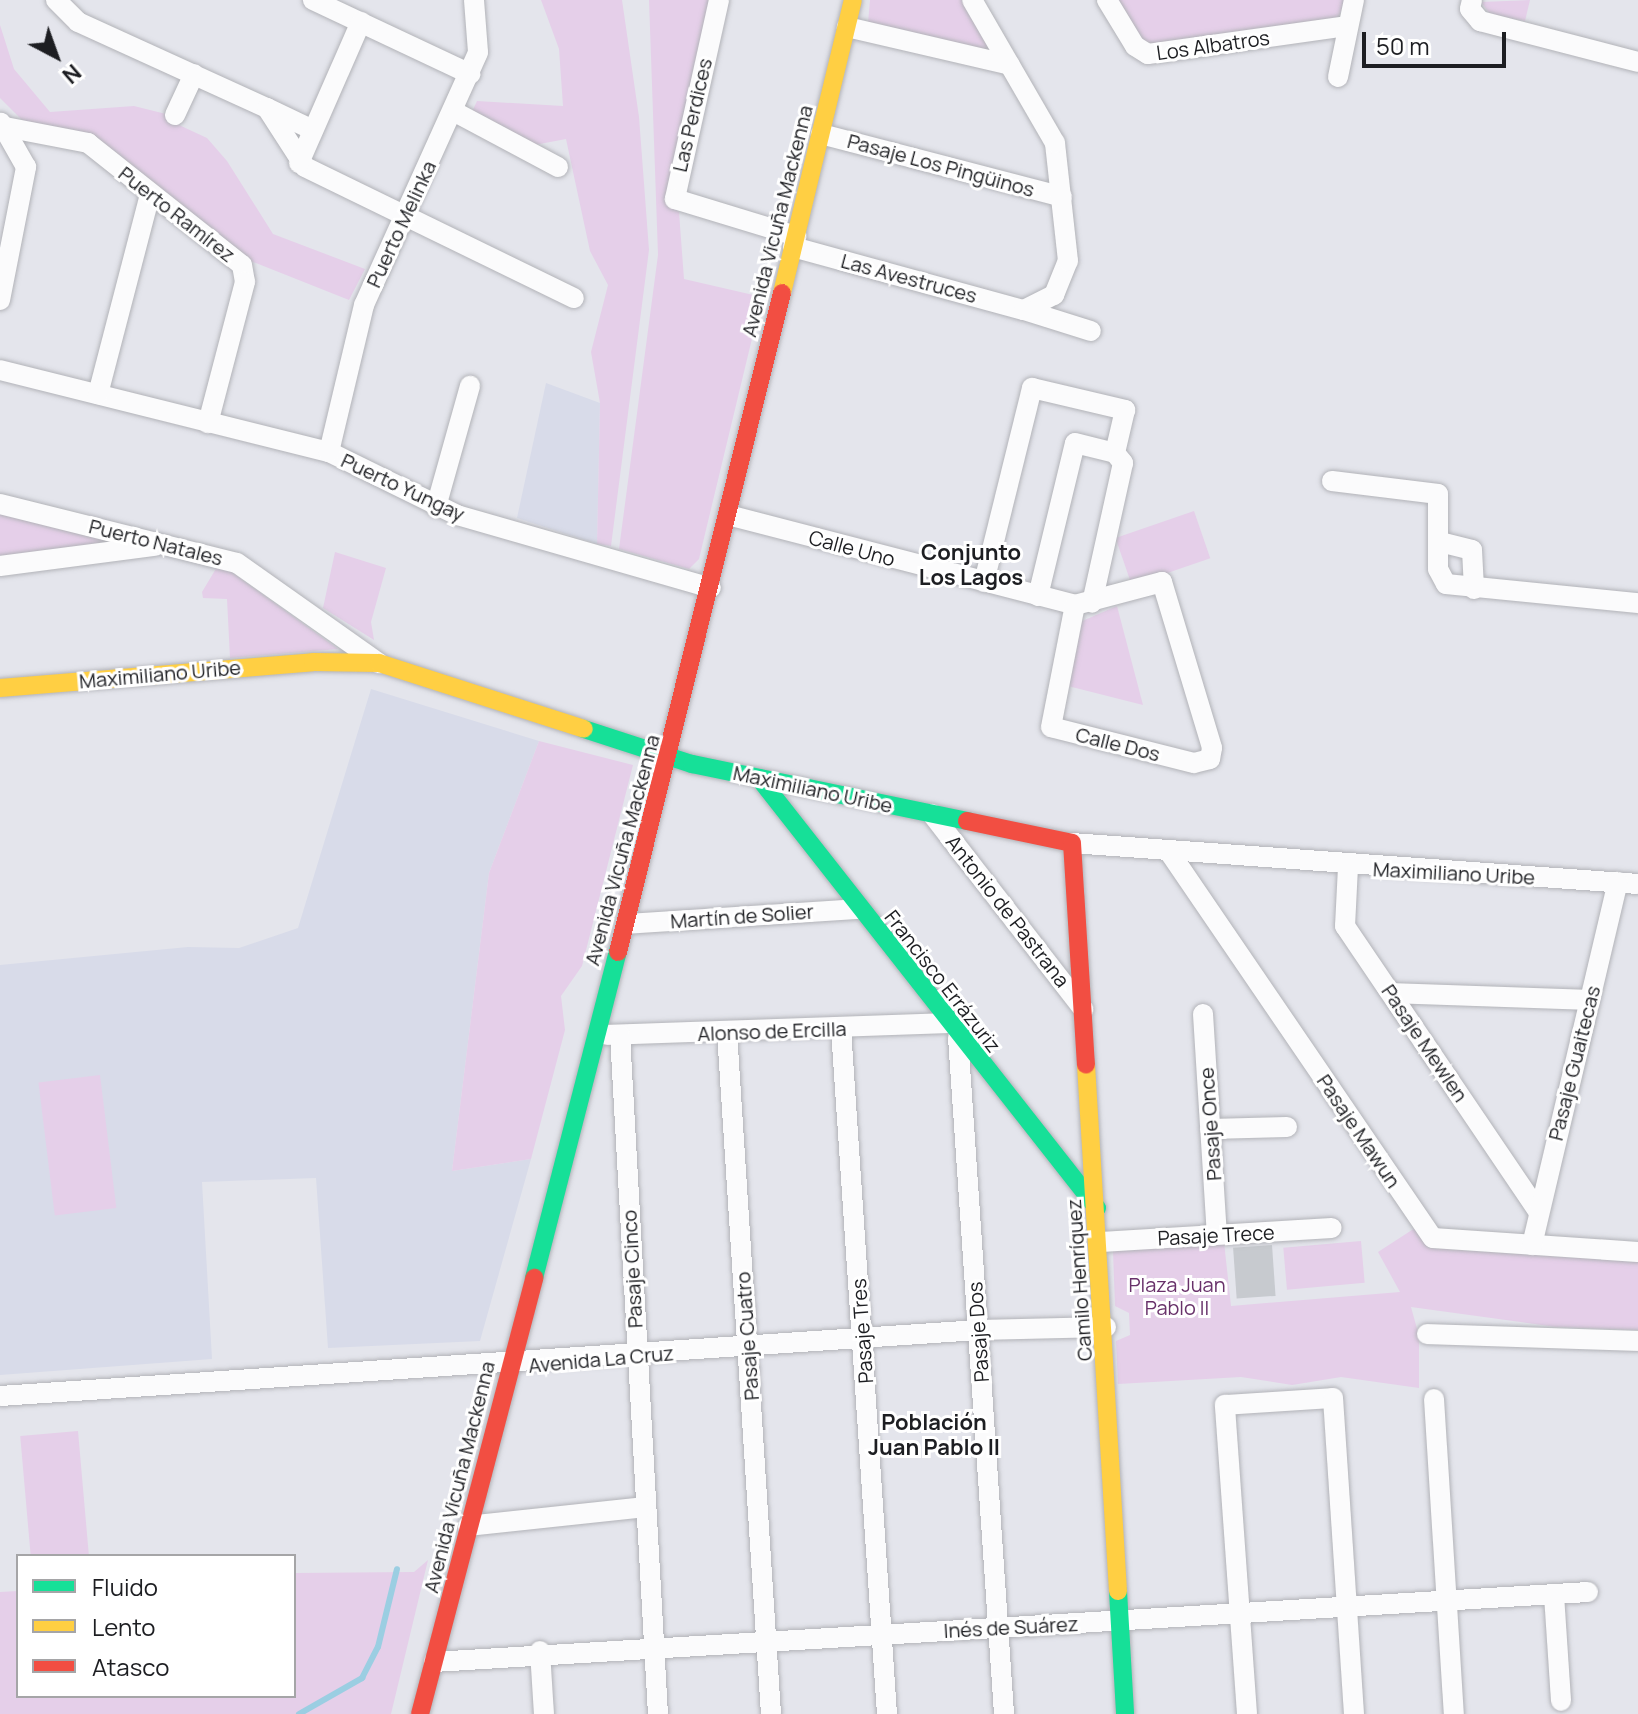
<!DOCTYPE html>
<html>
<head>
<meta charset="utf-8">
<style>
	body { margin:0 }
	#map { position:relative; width:1638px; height:1714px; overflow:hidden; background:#e4e5ec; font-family:Manrope,sans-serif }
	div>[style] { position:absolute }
	.built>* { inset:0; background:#d8dbe9 }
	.green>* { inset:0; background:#e5cfe9; transform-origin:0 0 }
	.stream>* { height:6px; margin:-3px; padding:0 3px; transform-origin:3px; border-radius:3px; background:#9bcee2 }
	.building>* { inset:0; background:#c7cacf; transform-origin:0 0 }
	.roads { filter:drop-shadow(0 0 2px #b2b3b8) drop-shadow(0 0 2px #b2b3b8) }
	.street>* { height:20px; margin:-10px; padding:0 10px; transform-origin:10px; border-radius:10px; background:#fbfbfc }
	.fast>* { height:18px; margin:-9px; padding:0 9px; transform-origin:9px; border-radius:9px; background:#16e098 }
	.slow>* { height:18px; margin:-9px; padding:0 9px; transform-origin:9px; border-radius:9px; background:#ffcf43 }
	.jam>* { height:18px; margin:-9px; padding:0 9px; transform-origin:9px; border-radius:9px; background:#f24e42 }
	span { translate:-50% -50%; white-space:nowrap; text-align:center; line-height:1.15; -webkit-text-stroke:6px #fff; paint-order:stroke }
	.street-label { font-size:20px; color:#1d1e22 }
	.park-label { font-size:20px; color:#68316a }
	.neighbourhood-label { font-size:22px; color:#1d1e22; font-weight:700 }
	.legend { position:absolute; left:16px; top:1554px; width:280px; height:144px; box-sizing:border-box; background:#fff; border:2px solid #a5a5a7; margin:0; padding:10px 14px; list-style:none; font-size:24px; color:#1d1e22 }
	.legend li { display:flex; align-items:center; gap:16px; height:40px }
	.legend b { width:40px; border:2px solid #a5a5a7 }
	.north { position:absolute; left:16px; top:16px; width:80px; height:80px; -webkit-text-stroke:6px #fff; paint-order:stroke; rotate:139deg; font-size:22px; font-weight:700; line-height:32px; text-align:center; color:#1d1e22 }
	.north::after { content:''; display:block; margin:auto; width:28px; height:36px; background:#1d1e22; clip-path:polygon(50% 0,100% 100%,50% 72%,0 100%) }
	.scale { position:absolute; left:1362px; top:32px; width:144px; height:36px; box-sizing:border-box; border:4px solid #1d1e22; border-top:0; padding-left:10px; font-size:24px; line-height:28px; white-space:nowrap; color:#1d1e22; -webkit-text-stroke:6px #fff; paint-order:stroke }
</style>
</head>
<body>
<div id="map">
	<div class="built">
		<div style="clip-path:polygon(546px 383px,600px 403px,597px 544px,517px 518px)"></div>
		<div style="clip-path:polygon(371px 689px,539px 741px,489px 873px,452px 1171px,531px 1159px,480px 1341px,328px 1348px,316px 1178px,202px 1182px,212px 1359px,0 1375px,0 965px,188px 947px,239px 948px,298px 928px)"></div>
	</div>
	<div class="green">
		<div style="clip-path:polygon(541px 0,622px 0,639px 117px,649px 250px,611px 546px,597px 544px,600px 403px,591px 352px,608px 285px,590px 251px,566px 139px,529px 146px,471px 114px,477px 101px,563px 106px,559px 49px)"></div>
		<div style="clip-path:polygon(649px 0,712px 0,673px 207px,679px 212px,684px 279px,762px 297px,699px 559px,689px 569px,619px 549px,658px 255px)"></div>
		<div style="clip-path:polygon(870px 0,962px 0,995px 53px,868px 23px)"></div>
		<div style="clip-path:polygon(1115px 0,1345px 0,1338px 19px,1149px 46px,1137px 38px)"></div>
		<div style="clip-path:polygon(1530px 0,1525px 21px,1490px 14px,1481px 2px)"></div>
		<div style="clip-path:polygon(0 25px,14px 69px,50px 112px,134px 106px,182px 118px,179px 125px,207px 138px,227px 161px,273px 234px,365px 269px,349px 300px,243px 258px,109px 153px,26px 124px,0 98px)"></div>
		<div style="left:1194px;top:511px;width:50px;height:83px;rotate:71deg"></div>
		<div style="clip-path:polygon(0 513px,110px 540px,110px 543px,0 556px)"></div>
		<div style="clip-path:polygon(335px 552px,386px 568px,371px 622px,374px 640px,323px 608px)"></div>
		<div style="clip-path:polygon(217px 567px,226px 568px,338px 649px,230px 658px,227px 599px,203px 598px,202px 592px)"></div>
		<div style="clip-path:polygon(1117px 606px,1143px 705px,1064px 685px,1080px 622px)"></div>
		<div style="clip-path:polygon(539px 741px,633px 765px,582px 966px,561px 996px,565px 1030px,531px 1159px,452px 1171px,489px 873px)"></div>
		<div style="left:100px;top:1075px;width:134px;height:62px;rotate:83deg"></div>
		<div style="clip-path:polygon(1415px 1228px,1429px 1248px,1638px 1262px,1638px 1330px,1556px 1327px,1411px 1307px,1419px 1336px,1419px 1388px,1341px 1377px,1292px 1385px,1241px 1377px,1118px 1384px,1116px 1341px,1130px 1335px,1129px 1313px,1115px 1306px,1113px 1251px,1224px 1242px,1231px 1306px,1400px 1292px,1378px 1252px)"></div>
		<div style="left:1361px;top:1241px;width:42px;height:78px;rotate:85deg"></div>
		<div style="left:78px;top:1431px;width:125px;height:58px;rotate:85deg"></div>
		<div style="clip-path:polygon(428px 1560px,391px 1714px,0 1714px,0 1592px,18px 1591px,18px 1696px,294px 1696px,294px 1573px,414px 1572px)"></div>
	</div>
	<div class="stream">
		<div style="left:299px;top:1714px;width:73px;rotate:-29.7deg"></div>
		<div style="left:362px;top:1678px;width:35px;rotate:-63deg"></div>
		<div style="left:378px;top:1647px;width:80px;rotate:-76.3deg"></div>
	</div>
	<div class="building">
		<div style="left:1272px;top:1245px;width:51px;height:39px;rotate:86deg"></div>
	</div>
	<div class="roads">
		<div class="street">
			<div style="left:56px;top:0;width:31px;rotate:45deg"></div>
			<div style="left:78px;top:22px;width:208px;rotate:24.5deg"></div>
			<div style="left:267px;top:108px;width:70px;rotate:57.2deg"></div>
			<div style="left:305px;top:167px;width:299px;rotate:26deg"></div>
			<div style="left:313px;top:0;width:174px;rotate:25.2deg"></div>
			<div style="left:719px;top:0;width:204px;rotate:102.5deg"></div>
			<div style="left:675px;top:199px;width:127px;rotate:17deg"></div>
			<div style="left:1107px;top:0;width:54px;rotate:58.7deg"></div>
			<div style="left:1135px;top:46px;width:15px;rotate:32deg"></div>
			<div style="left:1148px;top:54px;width:202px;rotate:-8deg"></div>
			<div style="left:1472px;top:0;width:9px;rotate:103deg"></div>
			<div style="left:1470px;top:9px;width:16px;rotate:50deg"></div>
			<div style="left:1480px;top:21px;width:163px;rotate:14.5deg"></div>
			<div style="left:847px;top:27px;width:167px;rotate:13.1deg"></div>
			<div style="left:1338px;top:77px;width:79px;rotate:-78.3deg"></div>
			<div style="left:267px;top:108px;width:51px;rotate:25.6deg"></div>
			<div style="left:453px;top:111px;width:119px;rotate:28.1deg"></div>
			<div style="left:175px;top:115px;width:45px;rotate:-65.1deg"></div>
			<div style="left:0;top:126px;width:90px;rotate:10.9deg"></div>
			<div style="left:88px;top:143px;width:196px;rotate:38.4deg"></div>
			<div style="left:242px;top:265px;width:17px;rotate:80deg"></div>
			<div style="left:245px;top:282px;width:146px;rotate:104.7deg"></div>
			<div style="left:821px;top:134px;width:249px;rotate:14.6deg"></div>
			<div style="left:299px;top:163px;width:154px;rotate:-66.3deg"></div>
			<div style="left:793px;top:247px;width:239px;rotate:15.3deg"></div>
			<div style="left:1024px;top:310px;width:34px;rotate:-27deg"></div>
			<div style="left:1054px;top:295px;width:37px;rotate:-68deg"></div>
			<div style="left:1068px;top:261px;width:119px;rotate:-96.3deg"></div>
			<div style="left:1055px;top:143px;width:165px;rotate:-120.1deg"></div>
			<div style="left:0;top:300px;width:136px;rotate:-78.9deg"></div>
			<div style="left:26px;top:167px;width:51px;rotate:-119.6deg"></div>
			<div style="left:1024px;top:310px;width:70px;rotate:17.4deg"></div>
			<div style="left:0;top:370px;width:339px;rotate:14deg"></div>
			<div style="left:329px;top:452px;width:143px;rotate:26.2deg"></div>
			<div style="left:457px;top:515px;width:264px;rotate:16deg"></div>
			<div style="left:98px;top:394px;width:206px;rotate:-75.4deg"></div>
			<div style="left:329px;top:452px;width:151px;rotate:-76.6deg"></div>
			<div style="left:364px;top:305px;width:277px;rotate:-65.7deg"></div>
			<div style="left:478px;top:52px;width:52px;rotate:-94.4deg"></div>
			<div style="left:1332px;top:481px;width:107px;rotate:7deg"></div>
			<div style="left:1438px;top:494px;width:75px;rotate:90deg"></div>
			<div style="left:1438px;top:569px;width:17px;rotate:62deg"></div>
			<div style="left:1446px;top:584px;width:193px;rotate:5.7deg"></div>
			<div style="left:0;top:504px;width:244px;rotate:14deg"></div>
			<div style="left:237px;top:563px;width:174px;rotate:35.2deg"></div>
			<div style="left:436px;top:507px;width:126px;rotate:-74.3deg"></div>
			<div style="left:728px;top:515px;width:358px;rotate:14.5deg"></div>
			<div style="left:1075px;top:605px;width:90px;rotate:-14.8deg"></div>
			<div style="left:1162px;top:582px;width:173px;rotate:73.2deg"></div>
			<div style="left:1212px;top:748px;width:11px;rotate:100deg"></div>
			<div style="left:1210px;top:759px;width:16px;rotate:166deg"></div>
			<div style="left:1194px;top:763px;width:147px;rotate:-165.9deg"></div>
			<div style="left:1051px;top:727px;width:124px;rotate:-78.9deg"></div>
			<div style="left:1440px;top:542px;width:33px;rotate:14deg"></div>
			<div style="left:1472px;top:550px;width:39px;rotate:87deg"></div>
			<div style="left:0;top:566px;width:156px;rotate:-7.4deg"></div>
			<div style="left:984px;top:582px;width:200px;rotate:-76.1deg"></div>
			<div style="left:1032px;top:388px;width:96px;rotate:13.3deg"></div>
			<div style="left:1125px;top:410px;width:44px;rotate:103.1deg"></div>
			<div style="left:1038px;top:596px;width:157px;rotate:-76.4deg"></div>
			<div style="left:1075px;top:443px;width:41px;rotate:14deg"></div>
			<div style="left:1115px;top:453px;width:13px;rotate:51deg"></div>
			<div style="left:1123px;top:463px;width:143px;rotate:102.5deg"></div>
			<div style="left:932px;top:814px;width:247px;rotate:52.2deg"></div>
			<div style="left:1072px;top:843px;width:567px;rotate:4.14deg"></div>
			<div style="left:1170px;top:853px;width:466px;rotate:55.7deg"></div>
			<div style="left:1433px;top:1238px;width:205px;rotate:3.9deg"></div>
			<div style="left:1348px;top:867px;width:59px;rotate:92.9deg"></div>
			<div style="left:1345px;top:926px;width:344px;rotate:55.9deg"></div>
			<div style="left:626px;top:924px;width:232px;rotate:-3.7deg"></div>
			<div style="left:1392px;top:993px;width:197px;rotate:2deg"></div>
			<div style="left:1203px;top:1014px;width:220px;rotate:86.4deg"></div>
			<div style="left:841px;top:1029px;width:687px;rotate:86.16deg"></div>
			<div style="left:727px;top:1032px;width:683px;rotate:86.31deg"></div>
			<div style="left:607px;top:1035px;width:340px;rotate:-2deg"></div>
			<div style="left:620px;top:1035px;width:680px;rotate:86.8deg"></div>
			<div style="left:958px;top:1037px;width:679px;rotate:86.11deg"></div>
			<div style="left:1210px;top:1129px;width:77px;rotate:-1.5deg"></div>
			<div style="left:1101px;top:1242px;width:231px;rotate:-3.5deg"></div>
			<div style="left:1532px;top:1245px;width:373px;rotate:-76.7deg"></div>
			<div style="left:1427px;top:1334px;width:211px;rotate:1.9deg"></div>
			<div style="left:0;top:1396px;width:980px;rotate:-3.86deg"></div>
			<div style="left:978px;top:1330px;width:128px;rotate:-1.3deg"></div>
			<div style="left:1434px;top:1399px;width:316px;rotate:86.4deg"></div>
			<div style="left:468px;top:1526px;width:178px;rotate:-6.1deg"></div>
			<div style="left:1554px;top:1595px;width:106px;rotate:86.2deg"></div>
			<div style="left:540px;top:1651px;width:63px;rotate:86.4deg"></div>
			<div style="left:434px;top:1662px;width:1156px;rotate:-3.47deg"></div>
			<div style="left:1247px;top:1714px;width:310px;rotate:-94.1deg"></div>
			<div style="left:1225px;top:1405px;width:108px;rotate:-3.7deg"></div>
			<div style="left:1333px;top:1398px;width:317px;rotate:86.2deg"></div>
		</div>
		<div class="fast">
			<div style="left:584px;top:729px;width:114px;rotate:18deg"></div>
			<div style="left:692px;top:764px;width:281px;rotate:11.7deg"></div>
			<div style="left:759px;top:778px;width:547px;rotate:51.83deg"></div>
			<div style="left:534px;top:1278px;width:337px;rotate:-75.6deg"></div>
			<div style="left:1118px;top:1591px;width:123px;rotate:86.7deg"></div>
		</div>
		<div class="slow">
			<div style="left:782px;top:293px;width:301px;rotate:-76.4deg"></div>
			<div style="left:0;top:688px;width:314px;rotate:-4.7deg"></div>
			<div style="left:313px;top:662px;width:66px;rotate:0.9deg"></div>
			<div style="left:379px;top:663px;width:215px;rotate:17.8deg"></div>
			<div style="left:1086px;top:1065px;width:527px;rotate:86.52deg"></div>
		</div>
		<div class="jam">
			<div style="left:967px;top:821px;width:107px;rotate:11.8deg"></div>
			<div style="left:1072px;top:843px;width:222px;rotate:86.4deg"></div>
			<div style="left:618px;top:952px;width:679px;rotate:-76.03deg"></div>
			<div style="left:420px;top:1714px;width:451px;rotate:-75.3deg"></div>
		</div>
	</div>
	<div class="street-label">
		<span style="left:1213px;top:45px;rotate:-8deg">Los Albatros</span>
		<span style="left:692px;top:115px;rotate:-77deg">Las Perdices</span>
		<span style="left:941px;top:165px;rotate:15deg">Pasaje Los Pingüinos</span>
		<span style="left:177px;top:214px;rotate:38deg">Puerto Ramírez</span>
		<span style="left:777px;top:221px;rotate:-76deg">Avenida Vicuña Mackenna</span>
		<span style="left:401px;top:224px;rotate:-65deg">Puerto Melinka</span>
		<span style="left:909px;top:278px;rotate:15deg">Las Avestruces</span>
		<span style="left:403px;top:487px;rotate:25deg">Puerto Yungay</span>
		<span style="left:156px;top:542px;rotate:14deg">Puerto Natales</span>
		<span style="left:852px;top:548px;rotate:15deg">Calle Uno</span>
		<span style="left:160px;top:674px;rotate:-5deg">Maximiliano Uribe</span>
		<span style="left:1118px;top:744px;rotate:14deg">Calle Dos</span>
		<span style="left:813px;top:789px;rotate:12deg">Maximiliano Uribe</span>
		<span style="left:622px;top:850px;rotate:-75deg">Avenida Vicuña Mackenna</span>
		<span style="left:1454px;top:873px;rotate:3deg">Maximiliano Uribe</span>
		<span style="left:1008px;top:911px;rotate:52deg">Antonio de Pastrana</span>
		<span style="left:742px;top:916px;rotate:-4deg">Martín de Solier</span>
		<span style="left:943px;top:981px;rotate:52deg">Francisco Errázuriz</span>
		<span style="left:772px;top:1031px;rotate:-2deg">Alonso de Ercilla</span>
		<span style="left:1425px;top:1043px;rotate:56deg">Pasaje Mewlen</span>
		<span style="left:1574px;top:1063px;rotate:-76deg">Pasaje Guaitecas</span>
		<span style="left:1210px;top:1124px;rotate:-94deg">Pasaje Once</span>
		<span style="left:1359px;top:1131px;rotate:56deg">Pasaje Mawun</span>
		<span style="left:1216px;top:1235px;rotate:-3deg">Pasaje Trece</span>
		<span style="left:632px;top:1269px;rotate:-93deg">Pasaje Cinco</span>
		<span style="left:1079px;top:1280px;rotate:-94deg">Camilo Henríquez</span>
		<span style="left:862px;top:1331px;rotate:-94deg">Pasaje Tres</span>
		<span style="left:978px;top:1332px;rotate:-94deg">Pasaje Dos</span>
		<span style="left:747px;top:1336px;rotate:-94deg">Pasaje Cuatro</span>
		<span style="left:601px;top:1359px;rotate:-5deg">Avenida La Cruz</span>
		<span style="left:459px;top:1477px;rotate:-76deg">Avenida Vicuña Mackenna</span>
		<span style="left:1011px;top:1627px;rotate:-3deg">Inés de Suárez</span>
	</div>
	<div class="park-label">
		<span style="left:1177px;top:1296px">Plaza Juan<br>Pablo II</span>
	</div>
	<div class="neighbourhood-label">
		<span style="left:971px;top:565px">Conjunto<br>Los Lagos</span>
		<span style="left:934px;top:1435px">Población<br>Juan Pablo II</span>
	</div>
	<ul class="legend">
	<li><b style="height:10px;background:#16e098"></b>Fluido</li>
	<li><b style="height:10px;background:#ffcf43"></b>Lento</li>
	<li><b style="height:10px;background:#f24e42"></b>Atasco</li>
	</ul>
	<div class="north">N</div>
	<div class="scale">50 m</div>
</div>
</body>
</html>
